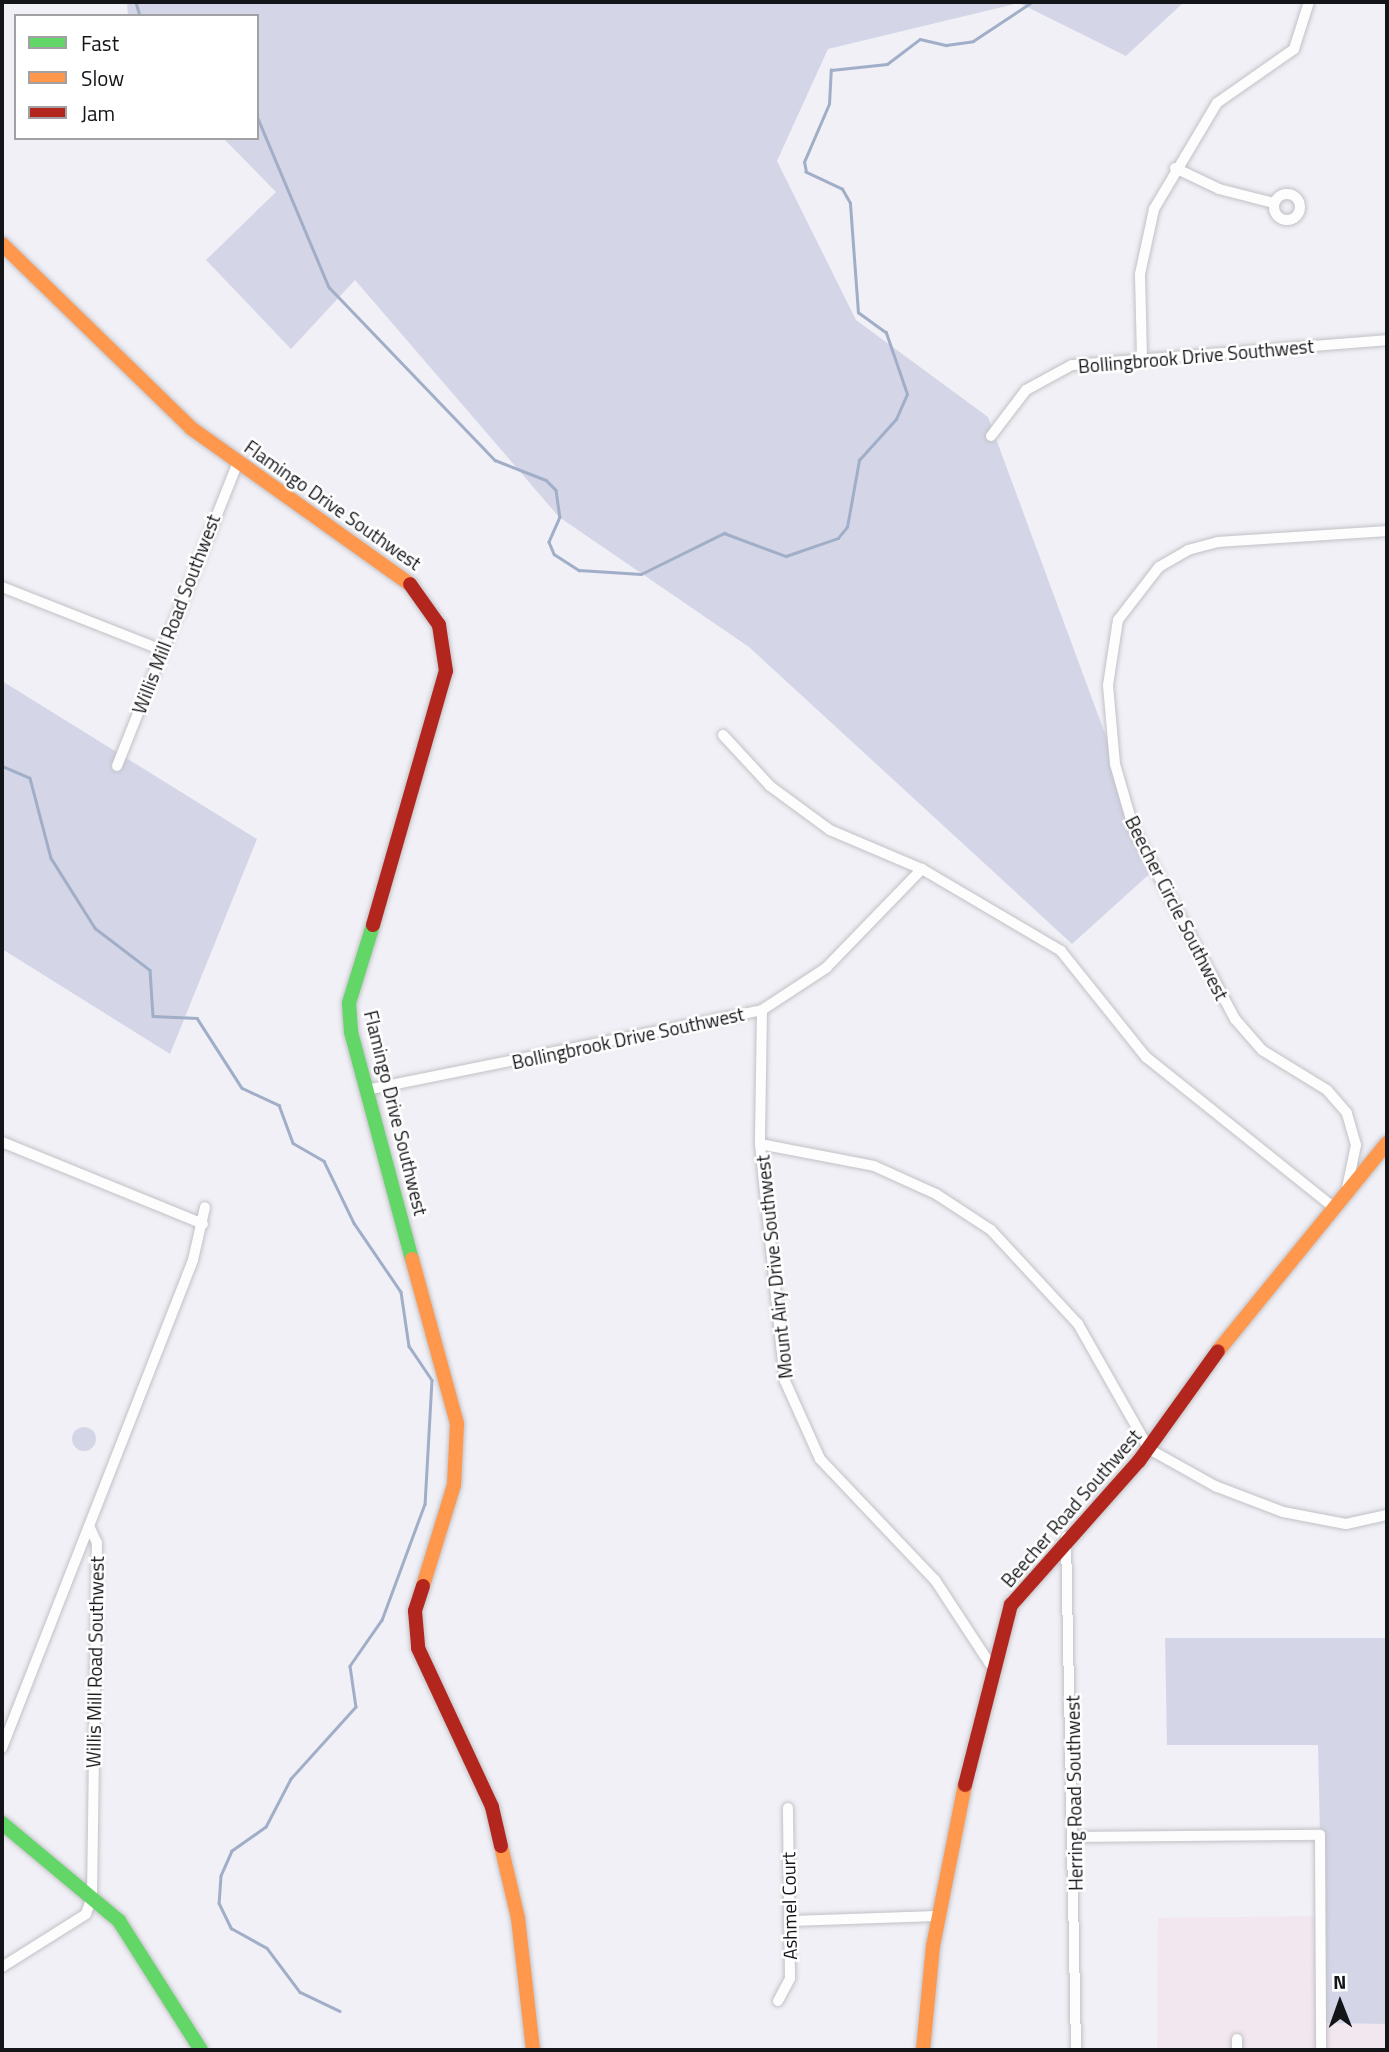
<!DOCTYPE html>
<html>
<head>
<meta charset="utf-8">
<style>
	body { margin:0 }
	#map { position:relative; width:1389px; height:2052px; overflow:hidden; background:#f0f0f6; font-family:"Titillium Web",sans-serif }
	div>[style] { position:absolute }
	.commercial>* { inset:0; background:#f2e6ef }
	.green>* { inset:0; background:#d4d6e8 }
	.round { border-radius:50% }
	.stream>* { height:2.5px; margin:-1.25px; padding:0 1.25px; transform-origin:1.25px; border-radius:1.25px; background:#a1aec8 }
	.roads { filter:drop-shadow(0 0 2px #c1c1c6) drop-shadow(0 0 2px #c1c1c6) }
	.street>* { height:10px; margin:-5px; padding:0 5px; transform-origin:5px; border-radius:5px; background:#fdfdfe }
	.street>.ring { margin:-5px; padding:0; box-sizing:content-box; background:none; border:10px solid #fdfdfe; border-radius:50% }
	.fast>* { height:14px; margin:-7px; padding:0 7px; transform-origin:7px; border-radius:7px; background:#63d668 }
	.slow>* { height:14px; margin:-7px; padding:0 7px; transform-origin:7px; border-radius:7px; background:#ff974d }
	.jam>* { height:14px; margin:-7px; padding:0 7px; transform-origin:7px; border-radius:7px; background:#b3261e }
	span { translate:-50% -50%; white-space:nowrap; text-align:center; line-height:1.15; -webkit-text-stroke:5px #fff; paint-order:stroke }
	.street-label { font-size:19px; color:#141519 }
	.frame { position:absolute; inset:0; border:4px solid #141519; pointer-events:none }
	.legend { position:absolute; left:14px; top:14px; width:245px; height:126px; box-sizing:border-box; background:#fff; border:2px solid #a1a1a3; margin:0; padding:9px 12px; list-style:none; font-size:21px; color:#141519 }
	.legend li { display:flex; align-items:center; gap:14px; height:35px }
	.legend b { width:35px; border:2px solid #a1a1a3 }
	.north { position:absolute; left:1305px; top:1968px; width:70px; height:70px; -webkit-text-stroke:5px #fff; paint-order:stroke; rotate:359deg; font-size:19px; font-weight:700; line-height:28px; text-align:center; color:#141519 }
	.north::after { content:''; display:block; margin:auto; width:24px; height:32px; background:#141519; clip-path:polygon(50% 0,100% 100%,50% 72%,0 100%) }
</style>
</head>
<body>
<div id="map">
	<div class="commercial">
		<div style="clip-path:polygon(1322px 1916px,1324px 2023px,1387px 2024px,1387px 2050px,1157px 2050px,1158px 1918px)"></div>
	</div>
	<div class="green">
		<div style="clip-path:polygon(127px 2px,1184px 2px,1126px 56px,1019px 3px,828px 49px,777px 161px,856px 320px,988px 417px,1155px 869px,1072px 944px,749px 647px,559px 517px,355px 280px,291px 349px,206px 260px,276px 192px,223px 138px,257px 138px,257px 16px,128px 16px)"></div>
		<div style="clip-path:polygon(2px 681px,257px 839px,170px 1054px,2px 949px)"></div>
		<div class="round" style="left:72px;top:1427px;width:24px;height:24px"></div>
		<div style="clip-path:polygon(1165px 1638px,1387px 1638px,1387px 2024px,1324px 2023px,1318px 1745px,1167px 1745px)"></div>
	</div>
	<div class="stream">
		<div style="left:136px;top:2px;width:15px;rotate:74deg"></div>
		<div style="left:257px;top:116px;width:186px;rotate:67.2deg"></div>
		<div style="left:329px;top:287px;width:240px;rotate:46.2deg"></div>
		<div style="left:495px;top:460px;width:55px;rotate:21.4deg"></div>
		<div style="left:546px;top:480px;width:14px;rotate:45deg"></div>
		<div style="left:556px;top:490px;width:27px;rotate:82deg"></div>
		<div style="left:560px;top:517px;width:27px;rotate:114deg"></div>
		<div style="left:549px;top:542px;width:13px;rotate:67deg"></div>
		<div style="left:554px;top:554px;width:30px;rotate:33deg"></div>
		<div style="left:579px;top:570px;width:62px;rotate:3.7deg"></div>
		<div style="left:641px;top:574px;width:93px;rotate:-26.3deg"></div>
		<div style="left:724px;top:533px;width:66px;rotate:20.4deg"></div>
		<div style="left:786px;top:556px;width:55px;rotate:-19.1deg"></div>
		<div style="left:838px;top:538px;width:14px;rotate:-51deg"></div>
		<div style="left:847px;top:527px;width:68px;rotate:-79.8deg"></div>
		<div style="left:859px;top:460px;width:55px;rotate:-47.9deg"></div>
		<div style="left:896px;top:419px;width:27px;rotate:-66deg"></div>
		<div style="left:907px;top:394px;width:65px;rotate:-109deg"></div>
		<div style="left:886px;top:333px;width:34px;rotate:-144deg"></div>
		<div style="left:858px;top:313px;width:110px;rotate:-94.2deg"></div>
		<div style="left:850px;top:203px;width:16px;rotate:-120deg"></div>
		<div style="left:842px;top:189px;width:40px;rotate:-155deg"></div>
		<div style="left:806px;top:172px;width:10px;rotate:-101deg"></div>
		<div style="left:804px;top:162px;width:63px;rotate:-66.7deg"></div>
		<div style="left:829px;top:104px;width:34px;rotate:-87deg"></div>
		<div style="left:831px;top:70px;width:56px;rotate:-6.1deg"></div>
		<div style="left:887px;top:64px;width:41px;rotate:-37.1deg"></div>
		<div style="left:920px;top:39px;width:27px;rotate:13deg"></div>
		<div style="left:946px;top:45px;width:27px;rotate:-8deg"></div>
		<div style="left:973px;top:41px;width:71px;rotate:-33.5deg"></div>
		<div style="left:2px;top:766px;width:30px;rotate:23deg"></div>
		<div style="left:30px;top:778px;width:83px;rotate:75.3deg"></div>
		<div style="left:51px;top:858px;width:83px;rotate:57.8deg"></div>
		<div style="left:95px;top:928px;width:69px;rotate:37.4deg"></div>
		<div style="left:150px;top:970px;width:46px;rotate:86.3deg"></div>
		<div style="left:153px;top:1016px;width:44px;rotate:2.6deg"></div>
		<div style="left:197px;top:1018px;width:83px;rotate:57.3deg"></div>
		<div style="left:242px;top:1088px;width:41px;rotate:24.7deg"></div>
		<div style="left:279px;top:1105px;width:40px;rotate:69.8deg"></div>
		<div style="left:293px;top:1143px;width:36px;rotate:30deg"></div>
		<div style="left:324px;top:1161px;width:69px;rotate:64.2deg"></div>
		<div style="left:354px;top:1223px;width:83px;rotate:55.7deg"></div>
		<div style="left:401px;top:1292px;width:55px;rotate:81.6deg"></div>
		<div style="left:409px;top:1346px;width:41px;rotate:55.9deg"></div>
		<div style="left:432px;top:1380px;width:124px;rotate:93.2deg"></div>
		<div style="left:425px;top:1504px;width:124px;rotate:110.3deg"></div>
		<div style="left:382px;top:1620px;width:56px;rotate:124.8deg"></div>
		<div style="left:350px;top:1666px;width:41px;rotate:81.7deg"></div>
		<div style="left:356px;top:1707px;width:97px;rotate:132.1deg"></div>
		<div style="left:291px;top:1779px;width:54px;rotate:117.5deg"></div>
		<div style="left:266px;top:1827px;width:42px;rotate:144.8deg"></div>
		<div style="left:232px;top:1851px;width:27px;rotate:114deg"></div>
		<div style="left:221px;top:1876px;width:27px;rotate:94deg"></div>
		<div style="left:219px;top:1903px;width:28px;rotate:64deg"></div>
		<div style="left:231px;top:1928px;width:41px;rotate:29.1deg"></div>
		<div style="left:267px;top:1948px;width:55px;rotate:53.1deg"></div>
		<div style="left:300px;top:1992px;width:44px;rotate:25.4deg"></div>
	</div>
	<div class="roads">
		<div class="street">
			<div style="left:1175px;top:168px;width:49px;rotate:25.5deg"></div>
			<div style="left:1219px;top:189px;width:57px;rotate:14.3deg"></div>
			<div class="ring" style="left:1274px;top:194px;width:16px;height:16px"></div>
			<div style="left:1142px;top:357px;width:83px;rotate:-91.4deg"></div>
			<div style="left:1140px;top:274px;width:66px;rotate:-77.8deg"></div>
			<div style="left:1154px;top:209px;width:123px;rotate:-59.3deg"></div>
			<div style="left:1217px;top:103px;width:94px;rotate:-35deg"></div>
			<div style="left:1294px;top:49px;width:49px;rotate:-72.3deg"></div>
			<div style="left:991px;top:436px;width:58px;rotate:-52.7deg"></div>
			<div style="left:1026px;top:390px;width:52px;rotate:-28.5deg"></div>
			<div style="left:1072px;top:365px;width:316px;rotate:-4.5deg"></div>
			<div style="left:2px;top:587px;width:172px;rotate:21.5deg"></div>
			<div style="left:723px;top:735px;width:69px;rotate:47.3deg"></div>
			<div style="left:770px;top:786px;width:74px;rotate:36.3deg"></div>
			<div style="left:830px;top:830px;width:100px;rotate:23deg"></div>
			<div style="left:922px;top:869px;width:161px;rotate:30.5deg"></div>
			<div style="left:1061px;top:951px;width:136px;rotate:51.3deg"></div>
			<div style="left:1146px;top:1057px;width:240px;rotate:38.7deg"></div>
			<div style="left:117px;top:766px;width:327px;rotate:-68.3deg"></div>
			<div style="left:762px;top:1010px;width:134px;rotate:90.9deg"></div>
			<div style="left:760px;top:1144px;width:238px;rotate:84deg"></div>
			<div style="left:785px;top:1381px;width:85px;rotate:65.8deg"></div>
			<div style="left:820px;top:1459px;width:167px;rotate:46.5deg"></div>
			<div style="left:935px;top:1580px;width:100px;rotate:56.8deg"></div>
			<div style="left:366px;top:1090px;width:404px;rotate:-11.4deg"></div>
			<div style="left:762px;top:1010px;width:77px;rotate:-33.3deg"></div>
			<div style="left:826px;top:968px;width:138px;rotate:-45.9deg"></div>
			<div style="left:2px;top:1142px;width:217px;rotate:22.2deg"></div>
			<div style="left:760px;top:1144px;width:116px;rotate:10.9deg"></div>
			<div style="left:874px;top:1166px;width:68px;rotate:24.3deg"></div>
			<div style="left:936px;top:1194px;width:66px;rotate:33.2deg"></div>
			<div style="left:991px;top:1230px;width:128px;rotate:47.2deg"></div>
			<div style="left:1078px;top:1324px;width:144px;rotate:60.4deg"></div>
			<div style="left:1149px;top:1449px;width:76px;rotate:29.3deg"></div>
			<div style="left:1215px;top:1486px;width:73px;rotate:20.9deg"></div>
			<div style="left:1283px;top:1512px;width:64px;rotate:10.8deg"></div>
			<div style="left:1346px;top:1524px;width:42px;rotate:-12.4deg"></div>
			<div style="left:1347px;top:1188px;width:44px;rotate:-78.2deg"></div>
			<div style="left:1356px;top:1145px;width:33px;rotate:-106deg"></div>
			<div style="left:1347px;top:1113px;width:30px;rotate:-131deg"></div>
			<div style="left:1327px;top:1090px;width:76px;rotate:-148.4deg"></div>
			<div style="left:1262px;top:1050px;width:41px;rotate:-131.1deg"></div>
			<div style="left:1235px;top:1019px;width:214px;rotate:-118.1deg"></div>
			<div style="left:1134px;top:830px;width:69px;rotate:-106.1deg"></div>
			<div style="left:1115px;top:764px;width:79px;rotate:-95.1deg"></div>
			<div style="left:1108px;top:685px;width:66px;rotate:-81.3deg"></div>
			<div style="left:1118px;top:620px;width:67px;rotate:-52.3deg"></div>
			<div style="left:1159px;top:567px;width:34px;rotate:-30deg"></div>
			<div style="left:1188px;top:550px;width:31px;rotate:-15deg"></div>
			<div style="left:1218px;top:542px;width:169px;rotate:-3.7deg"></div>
			<div style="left:1066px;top:1537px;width:513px;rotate:88.88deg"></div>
			<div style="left:2px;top:1748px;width:524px;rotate:-68.62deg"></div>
			<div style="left:193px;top:1260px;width:54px;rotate:-77.2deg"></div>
			<div style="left:1074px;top:1837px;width:246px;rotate:-0.5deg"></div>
			<div style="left:1320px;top:1835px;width:215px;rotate:89.7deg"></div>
			<div style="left:789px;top:1921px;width:150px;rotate:-1.9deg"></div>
			<div style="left:2px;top:1967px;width:99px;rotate:-32.2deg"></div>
			<div style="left:86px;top:1914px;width:18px;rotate:-71deg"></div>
			<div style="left:92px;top:1897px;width:354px;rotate:-89.2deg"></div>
			<div style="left:97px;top:1543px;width:19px;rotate:-115deg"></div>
			<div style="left:778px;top:2001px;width:26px;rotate:-62deg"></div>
			<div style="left:790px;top:1978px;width:170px;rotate:-90.7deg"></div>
			<div style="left:1237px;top:2039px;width:11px;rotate:90deg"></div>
		</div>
		<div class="fast">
			<div style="left:373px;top:925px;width:82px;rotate:107.1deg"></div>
			<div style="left:349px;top:1003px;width:29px;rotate:86deg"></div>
			<div style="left:351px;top:1032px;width:235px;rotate:75deg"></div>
			<div style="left:2px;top:1823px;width:153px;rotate:39.9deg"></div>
			<div style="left:119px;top:1921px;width:153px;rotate:57.6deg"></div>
		</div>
		<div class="slow">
			<div style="left:2px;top:244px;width:264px;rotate:44.2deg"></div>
			<div style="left:191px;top:428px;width:269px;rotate:35.5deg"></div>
			<div style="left:412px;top:1259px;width:171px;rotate:74.7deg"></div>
			<div style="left:457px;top:1424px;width:61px;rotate:92.8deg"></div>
			<div style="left:454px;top:1485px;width:106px;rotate:107.1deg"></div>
			<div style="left:1218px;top:1351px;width:268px;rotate:-50.9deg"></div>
			<div style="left:501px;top:1846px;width:74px;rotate:76.7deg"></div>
			<div style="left:518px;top:1918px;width:133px;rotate:83.5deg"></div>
			<div style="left:923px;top:2050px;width:104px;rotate:-84.5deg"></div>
			<div style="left:933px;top:1946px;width:164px;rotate:-78.8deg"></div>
		</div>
		<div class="jam">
			<div style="left:373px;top:925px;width:264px;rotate:-74deg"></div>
			<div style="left:446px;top:671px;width:47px;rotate:-98.7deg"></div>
			<div style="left:439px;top:625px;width:50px;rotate:-125.3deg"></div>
			<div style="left:423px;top:1586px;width:26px;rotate:108deg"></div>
			<div style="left:415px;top:1611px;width:37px;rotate:85deg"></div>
			<div style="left:418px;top:1648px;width:175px;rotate:65deg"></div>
			<div style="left:492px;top:1807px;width:40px;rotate:77deg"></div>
			<div style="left:965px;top:1785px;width:186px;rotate:-75.7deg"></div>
			<div style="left:1011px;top:1605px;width:193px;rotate:-48.4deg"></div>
			<div style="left:1139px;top:1461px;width:135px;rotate:-54.3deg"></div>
		</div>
	</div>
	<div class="street-label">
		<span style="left:1196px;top:356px;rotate:-5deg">Bollingbrook Drive Southwest</span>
		<span style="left:333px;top:505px;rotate:35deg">Flamingo Drive Southwest</span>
		<span style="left:176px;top:614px;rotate:-69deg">Willis Mill Road Southwest</span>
		<span style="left:1177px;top:908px;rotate:63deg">Beecher Circle Southwest</span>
		<span style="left:628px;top:1038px;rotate:-12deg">Bollingbrook Drive Southwest</span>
		<span style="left:396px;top:1113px;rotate:76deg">Flamingo Drive Southwest</span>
		<span style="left:774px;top:1267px;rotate:-96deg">Mount Airy Drive Southwest</span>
		<span style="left:1071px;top:1508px;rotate:-49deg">Beecher Road Southwest</span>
		<span style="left:95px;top:1662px;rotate:-89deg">Willis Mill Road Southwest</span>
		<span style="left:1074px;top:1793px;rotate:-91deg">Herring Road Southwest</span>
		<span style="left:789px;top:1906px;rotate:-91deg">Ashmel Court</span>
	</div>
	<div class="frame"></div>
	<ul class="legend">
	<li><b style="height:9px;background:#63d668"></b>Fast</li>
	<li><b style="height:9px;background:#ff974d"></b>Slow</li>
	<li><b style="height:9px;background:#b3261e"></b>Jam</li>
	</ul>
	<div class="north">N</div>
</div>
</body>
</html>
